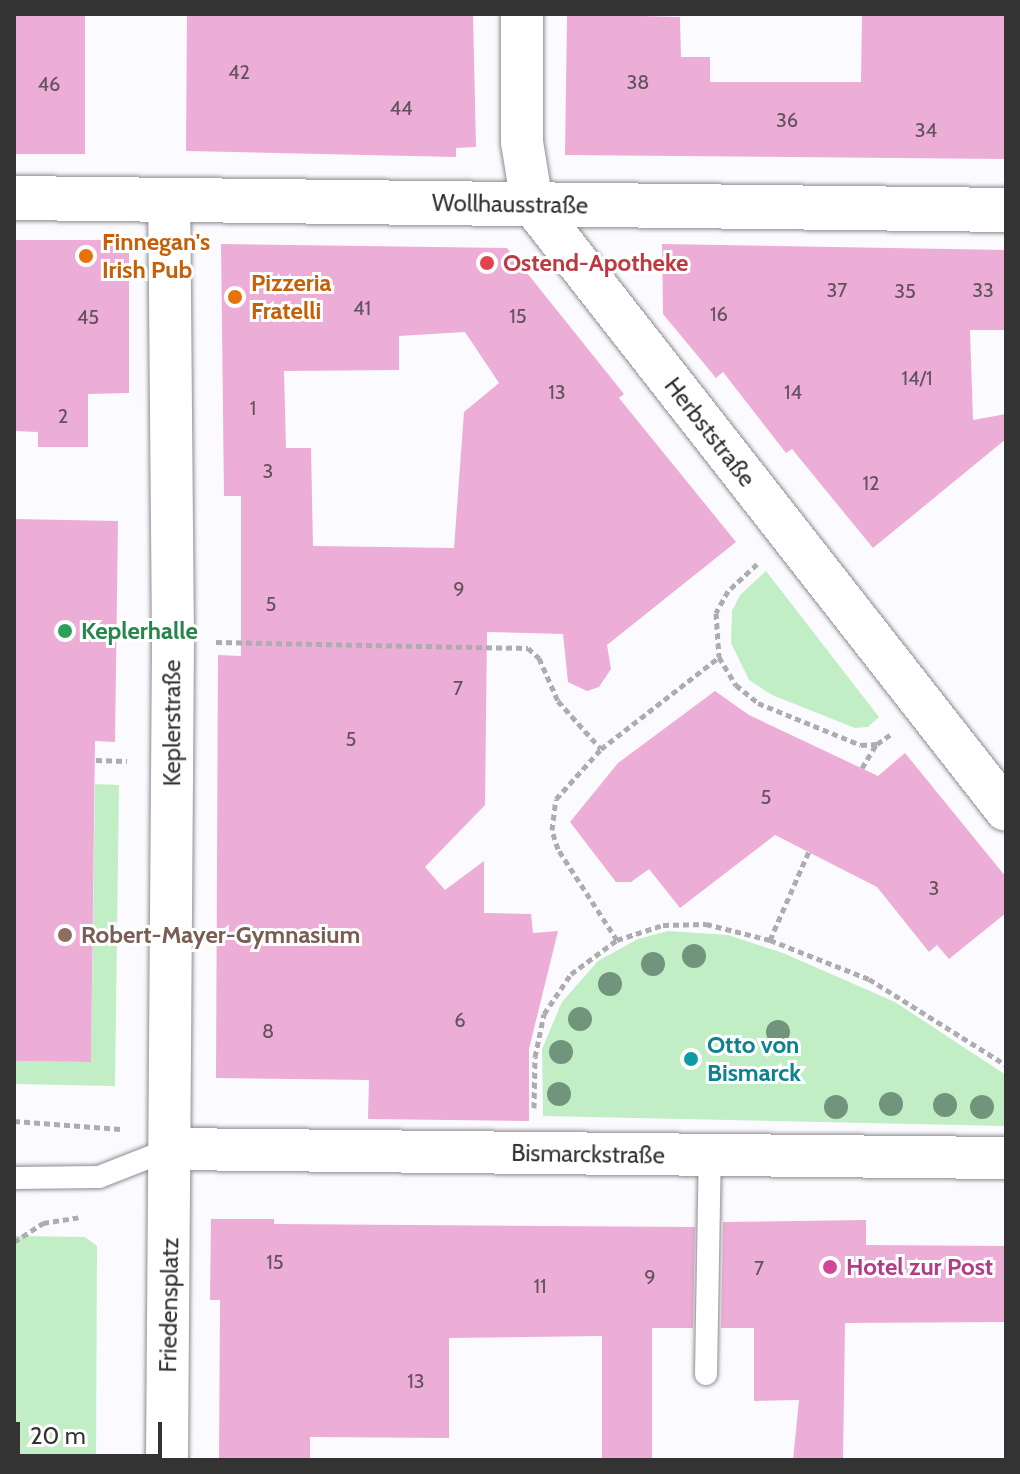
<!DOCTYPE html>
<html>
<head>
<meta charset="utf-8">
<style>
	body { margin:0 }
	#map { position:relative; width:1020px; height:1474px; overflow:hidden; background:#fbfbff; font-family:Cabin,sans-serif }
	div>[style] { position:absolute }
	.green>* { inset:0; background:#c1eec5 }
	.building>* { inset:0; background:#ecadd6; transform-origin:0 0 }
	.path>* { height:5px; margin-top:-2.5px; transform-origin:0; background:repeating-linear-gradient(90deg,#adadb0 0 6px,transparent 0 10px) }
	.roads { filter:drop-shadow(0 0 2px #8d8d91) drop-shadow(0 0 2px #8d8d91) }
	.lane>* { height:22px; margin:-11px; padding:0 11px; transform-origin:11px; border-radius:11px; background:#fff }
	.street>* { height:42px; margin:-21px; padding:0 21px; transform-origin:21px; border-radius:21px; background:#fff }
	.secondary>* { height:44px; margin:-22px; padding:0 22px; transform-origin:22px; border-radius:22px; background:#fff }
	.trees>* { width:24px; height:24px; margin:-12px; border-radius:50%; background:#71947c }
	.dots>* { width:22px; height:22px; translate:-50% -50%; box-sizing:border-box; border:4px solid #fff; border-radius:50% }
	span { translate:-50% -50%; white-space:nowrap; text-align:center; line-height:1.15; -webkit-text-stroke:6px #fff; paint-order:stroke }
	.number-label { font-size:20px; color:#61525c }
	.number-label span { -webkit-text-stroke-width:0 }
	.street-label { font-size:24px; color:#333334 }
	.food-label { font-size:24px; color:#c56008; font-weight:700 }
	.left { translate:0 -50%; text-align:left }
	.health-label { font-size:24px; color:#be3a42; font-weight:700 }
	.leisure-label { font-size:24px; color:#27864d; font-weight:700 }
	.education-label { font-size:24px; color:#785e54; font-weight:700 }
	.culture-label { font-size:24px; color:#0d838f; font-weight:700 }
	.hotel-label { font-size:24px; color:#b23c85; font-weight:700 }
	.frame { position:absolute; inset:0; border:16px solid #333334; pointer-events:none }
	.scale { position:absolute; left:16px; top:1422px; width:146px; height:36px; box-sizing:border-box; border:4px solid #333334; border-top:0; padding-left:10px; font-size:24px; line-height:28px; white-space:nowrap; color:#333334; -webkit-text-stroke:6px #fff; paint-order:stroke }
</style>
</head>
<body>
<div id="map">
	<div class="green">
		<div style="clip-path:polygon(766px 571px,879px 717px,868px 727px,855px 728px,772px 695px,749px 680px,731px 643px,732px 611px,740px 595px)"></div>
		<div style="clip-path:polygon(95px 784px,119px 785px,115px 1086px,14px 1084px,14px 1061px,91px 1062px)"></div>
		<div style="clip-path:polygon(668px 931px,728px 935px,783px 953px,895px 1002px,1006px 1075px,1006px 1126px,543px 1116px,542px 1049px,562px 1002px,598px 961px,638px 939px)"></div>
		<div style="clip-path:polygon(14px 1236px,85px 1237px,97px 1246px,96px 1460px,14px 1460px)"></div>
	</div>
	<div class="building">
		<div style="left:14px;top:14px;width:71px;height:140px"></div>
		<div style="clip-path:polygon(187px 14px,473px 14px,476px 147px,456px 148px,456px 157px,186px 151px)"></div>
		<div style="clip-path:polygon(567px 14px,680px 17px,681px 57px,710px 57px,710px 82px,861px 82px,862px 14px,1006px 14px,1006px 159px,565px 155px)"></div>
		<div style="clip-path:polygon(14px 240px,129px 240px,129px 393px,88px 394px,88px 447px,38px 447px,38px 432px,14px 431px)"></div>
		<div style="clip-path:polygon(evenodd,221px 244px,507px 248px,624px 394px,619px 398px,736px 542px,607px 645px,611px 669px,599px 687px,587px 691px,568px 682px,563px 634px,487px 632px,485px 805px,425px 867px,445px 890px,484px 861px,484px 913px,531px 914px,533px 933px,558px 931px,529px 1049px,529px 1121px,368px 1119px,369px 1080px,216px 1078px,218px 655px,241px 656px,241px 496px,224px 496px,221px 244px,465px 332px,499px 383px,464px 412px,454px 548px,313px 546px,311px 448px,286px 448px,284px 371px,399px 370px,399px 336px,465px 332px)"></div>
		<div style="clip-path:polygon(662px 244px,1006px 250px,1006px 330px,970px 330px,973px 420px,1006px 414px,1006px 439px,873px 548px,792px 449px,786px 453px,723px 372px,716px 378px,663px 314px)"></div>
		<div style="clip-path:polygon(14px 519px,118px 521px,115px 742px,95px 741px,91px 1062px,14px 1061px)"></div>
		<div style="clip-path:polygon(715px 691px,749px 715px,878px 776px,905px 753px,1006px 877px,1006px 913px,949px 959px,937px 945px,929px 952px,877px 887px,775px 835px,680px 908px,649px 869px,631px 882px,616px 882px,570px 822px,618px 763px)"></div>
		<div style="clip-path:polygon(211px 1219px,274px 1219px,274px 1224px,695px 1227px,693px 1328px,652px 1328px,652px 1460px,602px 1460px,602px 1336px,449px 1338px,449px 1438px,310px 1437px,310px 1460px,219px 1460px,220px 1300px,210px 1300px)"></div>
		<div style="clip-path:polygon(866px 1220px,866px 1245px,1006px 1246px,1006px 1322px,845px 1323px,843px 1460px,793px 1460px,799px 1400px,754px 1401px,754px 1328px,721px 1328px,723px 1222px)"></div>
	</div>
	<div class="path">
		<div style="left:757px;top:564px;width:40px;rotate:137deg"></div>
		<div style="left:728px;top:591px;width:25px;rotate:119deg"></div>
		<div style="left:716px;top:613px;width:44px;rotate:86.1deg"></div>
		<div style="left:719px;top:657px;width:33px;rotate:59deg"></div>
		<div style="left:736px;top:685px;width:28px;rotate:39deg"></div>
		<div style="left:758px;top:703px;width:111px;rotate:22.2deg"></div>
		<div style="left:861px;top:745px;width:16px;rotate:-4deg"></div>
		<div style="left:877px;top:744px;width:16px;rotate:-35deg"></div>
		<div style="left:216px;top:642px;width:312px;rotate:1.1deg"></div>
		<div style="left:528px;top:648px;width:15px;rotate:42deg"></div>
		<div style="left:539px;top:658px;width:47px;rotate:66.2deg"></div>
		<div style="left:558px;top:701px;width:64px;rotate:48.1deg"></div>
		<div style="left:96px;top:760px;width:31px;rotate:2deg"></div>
		<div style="left:862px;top:768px;width:27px;rotate:-59deg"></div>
		<div style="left:617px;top:940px;width:108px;rotate:-123deg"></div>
		<div style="left:558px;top:849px;width:20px;rotate:-108deg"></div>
		<div style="left:552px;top:830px;width:31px;rotate:-83deg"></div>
		<div style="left:556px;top:799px;width:67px;rotate:-48deg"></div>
		<div style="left:601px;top:749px;width:150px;rotate:-37.9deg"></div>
		<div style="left:770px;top:940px;width:99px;rotate:-66.3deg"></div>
		<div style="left:534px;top:1108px;width:51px;rotate:-88.9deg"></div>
		<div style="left:535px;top:1057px;width:44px;rotate:-78.2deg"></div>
		<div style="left:544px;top:1014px;width:48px;rotate:-56deg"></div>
		<div style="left:571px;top:974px;width:57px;rotate:-36.5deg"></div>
		<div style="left:617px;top:940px;width:48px;rotate:-18.1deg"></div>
		<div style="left:663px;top:925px;width:43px;rotate:-1.3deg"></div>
		<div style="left:706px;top:924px;width:66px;rotate:14deg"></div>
		<div style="left:770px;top:940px;width:106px;rotate:21.5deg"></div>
		<div style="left:869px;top:979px;width:162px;rotate:32.1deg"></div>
		<div style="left:14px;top:1121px;width:107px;rotate:4.3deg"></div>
		<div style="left:14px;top:1242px;width:35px;rotate:-33deg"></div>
		<div style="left:43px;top:1223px;width:36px;rotate:-9deg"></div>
	</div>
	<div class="roads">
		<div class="lane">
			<div style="left:14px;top:1178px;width:85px;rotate:-0.7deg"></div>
			<div style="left:99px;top:1177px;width:76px;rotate:-21.5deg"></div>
			<div style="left:706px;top:1374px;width:219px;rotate:-89deg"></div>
		</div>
		<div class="street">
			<div style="left:522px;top:14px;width:128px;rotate:90deg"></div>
			<div style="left:522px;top:142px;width:63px;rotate:80.8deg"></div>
			<div style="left:532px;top:204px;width:769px;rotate:51.97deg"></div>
			<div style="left:170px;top:1149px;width:836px;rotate:0.62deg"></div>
			<div style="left:167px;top:1460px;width:819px;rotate:-89.58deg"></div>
			<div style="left:173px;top:641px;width:440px;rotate:-90.5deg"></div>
		</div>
		<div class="secondary">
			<div style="left:14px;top:198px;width:992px;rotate:0.69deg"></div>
		</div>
	</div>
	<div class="trees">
		<div style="left:694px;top:956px"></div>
		<div style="left:653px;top:964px"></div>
		<div style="left:610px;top:984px"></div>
		<div style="left:580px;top:1019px"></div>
		<div style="left:778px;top:1032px"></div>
		<div style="left:561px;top:1052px"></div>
		<div style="left:559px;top:1094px"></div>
		<div style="left:891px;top:1104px"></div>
		<div style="left:945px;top:1105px"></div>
		<div style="left:836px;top:1107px"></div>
		<div style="left:982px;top:1107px"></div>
	</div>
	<div class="dots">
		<div style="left:86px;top:256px;background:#e8710a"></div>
		<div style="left:487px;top:263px;background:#e0444e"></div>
		<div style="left:235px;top:297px;background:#e8710a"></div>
		<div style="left:65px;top:631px;background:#2e9e5b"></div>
		<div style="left:65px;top:935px;background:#8d6e63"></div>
		<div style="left:691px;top:1059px;background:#0f9aa8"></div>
		<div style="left:830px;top:1267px;background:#d1479c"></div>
	</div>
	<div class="number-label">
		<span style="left:239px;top:72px">42</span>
		<span style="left:638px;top:82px">38</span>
		<span style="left:49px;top:84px">46</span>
		<span style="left:401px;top:108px">44</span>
		<span style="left:787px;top:120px">36</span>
		<span style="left:926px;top:130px">34</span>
		<span style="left:837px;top:290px">37</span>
		<span style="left:983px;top:290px">33</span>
		<span style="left:905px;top:291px">35</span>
		<span style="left:362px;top:308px">41</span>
		<span style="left:719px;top:314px">16</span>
		<span style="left:518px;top:316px">15</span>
		<span style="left:88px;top:317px">45</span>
		<span style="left:917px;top:378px">14/1</span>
		<span style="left:557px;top:392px">13</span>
		<span style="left:793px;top:392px">14</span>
		<span style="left:253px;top:408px">1</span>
		<span style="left:63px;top:416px">2</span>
		<span style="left:268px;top:471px">3</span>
		<span style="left:871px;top:483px">12</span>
		<span style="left:459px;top:589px">9</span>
		<span style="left:271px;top:604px">5</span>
		<span style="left:458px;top:688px">7</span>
		<span style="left:351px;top:739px">5</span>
		<span style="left:766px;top:797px">5</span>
		<span style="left:934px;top:888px">3</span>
		<span style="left:460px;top:1020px">6</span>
		<span style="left:268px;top:1031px">8</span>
		<span style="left:275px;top:1262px">15</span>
		<span style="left:759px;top:1268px">7</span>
		<span style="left:650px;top:1277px">9</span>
		<span style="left:540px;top:1286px">11</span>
		<span style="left:416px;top:1381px">13</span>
	</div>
	<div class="street-label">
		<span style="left:510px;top:204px;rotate:1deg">Wollhausstraße</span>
		<span style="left:710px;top:432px;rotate:52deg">Herbststraße</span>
		<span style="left:172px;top:723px;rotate:-90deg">Keplerstraße</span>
		<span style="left:588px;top:1154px;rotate:1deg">Bismarckstraße</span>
		<span style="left:169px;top:1305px;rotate:-89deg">Friedensplatz</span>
	</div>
	<div class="food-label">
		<span class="left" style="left:102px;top:256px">Finnegan's<br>Irish Pub</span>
		<span class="left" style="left:251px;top:297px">Pizzeria<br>Fratelli</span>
	</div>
	<div class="health-label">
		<span class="left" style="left:503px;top:263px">Ostend-Apotheke</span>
	</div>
	<div class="leisure-label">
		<span class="left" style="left:81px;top:631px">Keplerhalle</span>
	</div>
	<div class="education-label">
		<span class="left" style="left:81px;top:935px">Robert-Mayer-Gymnasium</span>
	</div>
	<div class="culture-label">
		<span class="left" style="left:707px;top:1059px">Otto von<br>Bismarck</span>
	</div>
	<div class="hotel-label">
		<span class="left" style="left:846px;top:1267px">Hotel zur Post</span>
	</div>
	<div class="frame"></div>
	<div class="scale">20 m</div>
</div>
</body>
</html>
